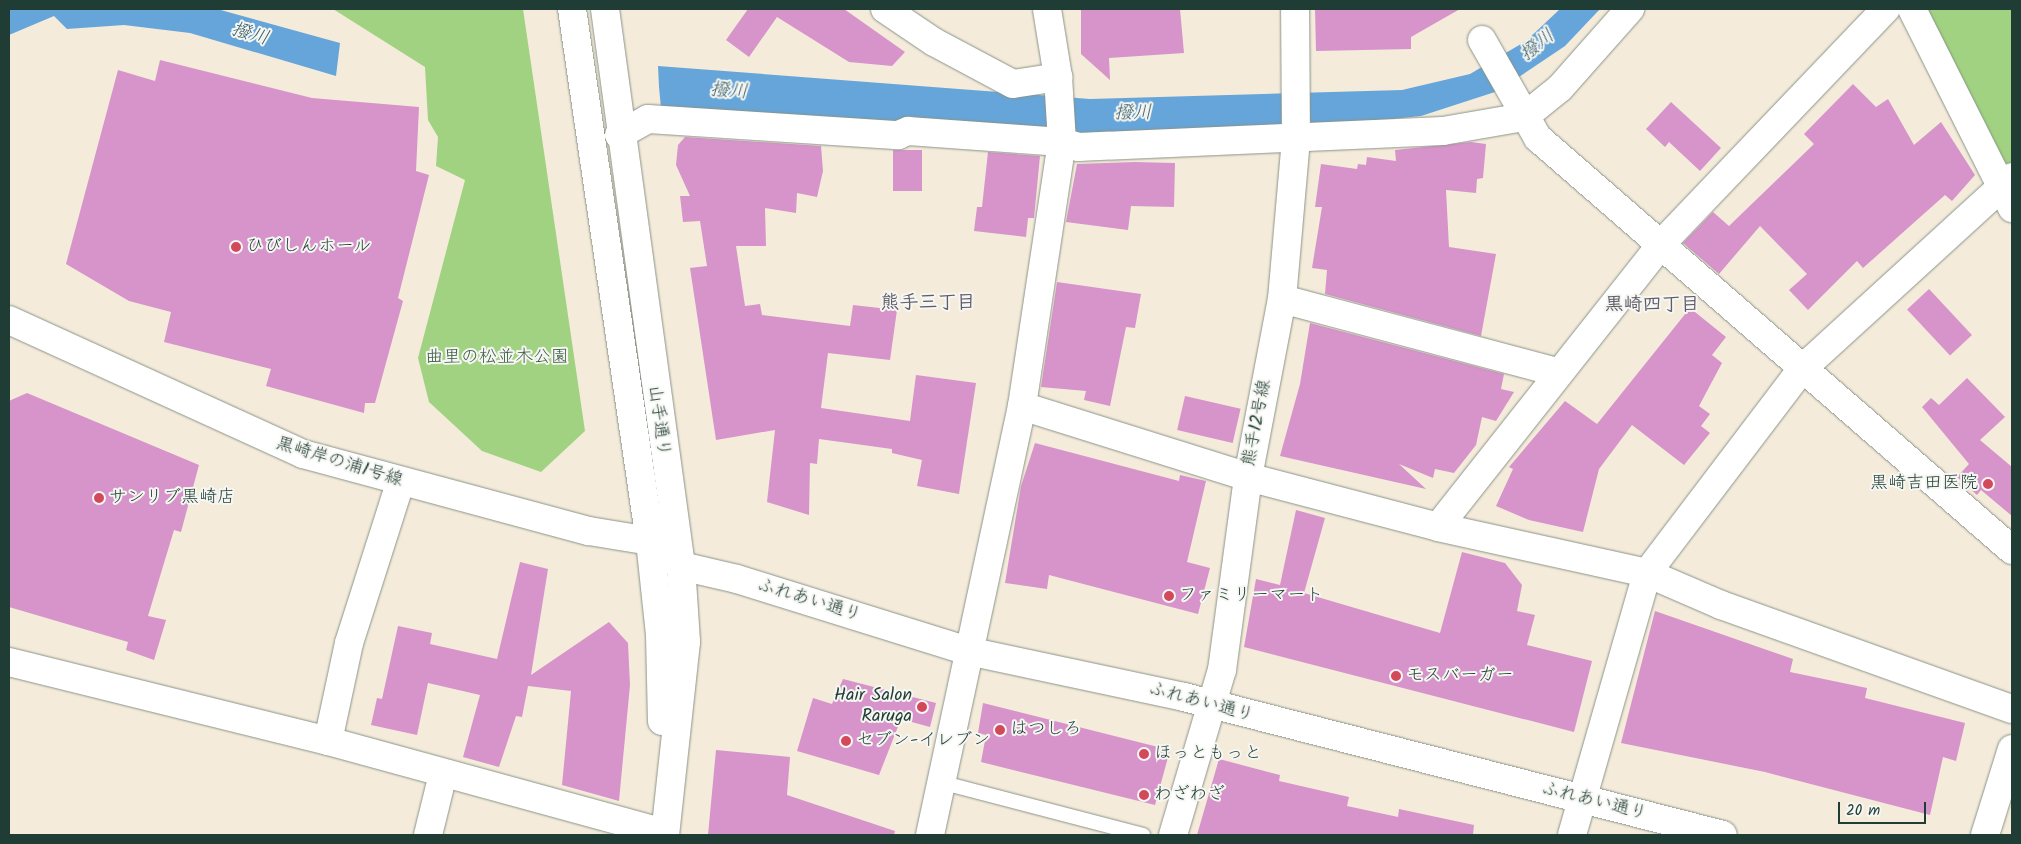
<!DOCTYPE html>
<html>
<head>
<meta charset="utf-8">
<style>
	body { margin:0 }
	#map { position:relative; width:2021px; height:844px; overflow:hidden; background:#f4ebdb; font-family:Kalam,"Klee One",sans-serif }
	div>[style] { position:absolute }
	.green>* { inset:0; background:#a1d281 }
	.water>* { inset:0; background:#66a5d9 }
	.building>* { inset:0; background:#d694ca; transform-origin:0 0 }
	.roads { filter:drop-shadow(0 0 1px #8a9488) drop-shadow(0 0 1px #8a9488) }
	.service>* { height:14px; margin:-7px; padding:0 7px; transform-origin:7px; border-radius:7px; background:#fff }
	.minor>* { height:28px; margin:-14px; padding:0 14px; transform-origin:14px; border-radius:14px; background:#fff }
	.tertiary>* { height:28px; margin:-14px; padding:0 14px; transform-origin:14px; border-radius:14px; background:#fff }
	.dots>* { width:14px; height:14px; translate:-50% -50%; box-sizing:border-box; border:2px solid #f6f6f2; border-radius:50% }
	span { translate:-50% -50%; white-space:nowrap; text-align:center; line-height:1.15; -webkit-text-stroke:4px #f6f6f2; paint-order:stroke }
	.poi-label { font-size:18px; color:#1f3d34 }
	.left { translate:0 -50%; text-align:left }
	.right { translate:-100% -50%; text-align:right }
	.park-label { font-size:18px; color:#395b43 }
	.street-label { font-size:18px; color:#1f3d34 }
	.water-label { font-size:19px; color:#345c66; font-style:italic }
	.neighbourhood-label { font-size:19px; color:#5f5b68; font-weight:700 }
	.frame { position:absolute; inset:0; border:10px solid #1f3d34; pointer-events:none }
	.scale { position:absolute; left:1838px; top:802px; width:88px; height:22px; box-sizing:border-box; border:2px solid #1f3d34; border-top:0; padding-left:6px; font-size:15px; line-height:18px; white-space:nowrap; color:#1f3d34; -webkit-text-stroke:4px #f6f6f2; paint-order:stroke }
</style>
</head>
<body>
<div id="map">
	<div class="green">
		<div style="clip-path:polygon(333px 9px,523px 9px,585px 431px,541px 472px,482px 451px,429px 402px,418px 358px,465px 180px,436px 166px,438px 137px,428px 120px,425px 67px)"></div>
		<div style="clip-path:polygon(1915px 9px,2012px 9px,2011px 172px)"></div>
	</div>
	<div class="water">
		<div style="clip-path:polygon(9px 9px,217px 9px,340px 43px,336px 76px,190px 33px,124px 25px,67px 29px,54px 16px,9px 35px)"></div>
		<div style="clip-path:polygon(1560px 9px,1600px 9px,1565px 46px,1498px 91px,1421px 116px,1326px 126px,1090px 136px,661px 108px,659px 87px,658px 66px,1090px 99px,1402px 90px,1470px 74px,1526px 41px)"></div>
	</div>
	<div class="building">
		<div style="clip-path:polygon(748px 9px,844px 9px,905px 52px,892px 66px,849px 62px,777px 17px,749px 57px,726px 40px)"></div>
		<div style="clip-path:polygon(1081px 9px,1180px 9px,1184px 53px,1109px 58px,1110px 80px,1081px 54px)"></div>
		<div style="clip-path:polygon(1315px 9px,1460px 9px,1411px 37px,1411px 49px,1316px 51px)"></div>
		<div style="clip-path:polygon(160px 60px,312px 98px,419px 107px,416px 171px,429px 175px,398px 298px,403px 301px,375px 403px,365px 403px,364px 413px,266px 386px,271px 369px,164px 342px,171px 312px,129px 301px,66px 264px,118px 70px,155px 81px)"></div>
		<div style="clip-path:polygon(1853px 84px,1876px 107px,1888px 99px,1914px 145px,1941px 122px,1975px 175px,1952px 201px,1945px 195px,1863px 268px,1857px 261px,1808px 310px,1789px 290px,1807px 274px,1760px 226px,1719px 274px,1683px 243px,1713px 212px,1729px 226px,1814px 144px,1804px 134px)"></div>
		<div style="clip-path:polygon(1671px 102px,1721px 148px,1700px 171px,1669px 142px,1665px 147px,1646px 129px)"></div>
		<div style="clip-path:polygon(685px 137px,821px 146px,823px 171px,817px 197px,797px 193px,796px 213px,765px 208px,766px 246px,736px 246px,745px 306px,760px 304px,762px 315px,850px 326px,853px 305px,897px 310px,890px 360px,828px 353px,821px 408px,910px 421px,916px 375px,976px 383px,959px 494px,917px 486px,922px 460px,892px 453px,892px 449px,819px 439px,817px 464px,810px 463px,809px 515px,767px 502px,775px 430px,716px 440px,690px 268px,707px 266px,700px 221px,683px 222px,680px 196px,690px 196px,676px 165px,678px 145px)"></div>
		<div style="clip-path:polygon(1471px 142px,1486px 144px,1483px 178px,1477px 179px,1476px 193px,1446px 190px,1449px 247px,1496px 254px,1481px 336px,1325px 294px,1327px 270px,1312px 268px,1322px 207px,1315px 207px,1321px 164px,1357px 169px,1358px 164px,1366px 165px,1367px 157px,1396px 161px,1395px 150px)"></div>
		<div style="left:893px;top:150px;width:29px;height:41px"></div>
		<div style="clip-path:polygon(988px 152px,1040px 156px,1034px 218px,1028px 218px,1026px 237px,974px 231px,977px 207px,982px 207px)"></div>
		<div style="clip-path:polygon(1135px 162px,1175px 163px,1174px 207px,1131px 206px,1128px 230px,1066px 222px,1077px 164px)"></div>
		<div style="clip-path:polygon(1057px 282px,1141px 294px,1135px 328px,1126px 327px,1110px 406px,1084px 400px,1086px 391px,1041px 387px)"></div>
		<div style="left:1929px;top:289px;width:63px;height:30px;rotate:47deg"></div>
		<div style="clip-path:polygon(1690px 308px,1726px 337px,1712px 355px,1722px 363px,1699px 406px,1710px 414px,1701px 426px,1710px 433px,1684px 465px,1632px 425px,1599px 469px,1583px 532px,1529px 520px,1496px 506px,1513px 469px,1509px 467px,1565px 401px,1597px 424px)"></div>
		<div style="clip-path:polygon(1310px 323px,1504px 374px,1501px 389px,1514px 392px,1496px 421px,1482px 417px,1476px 445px,1454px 473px,1435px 469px,1433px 478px,1399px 464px,1426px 489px,1280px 456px,1300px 384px)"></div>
		<div style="clip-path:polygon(1967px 378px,2005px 417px,1980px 440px,2012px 467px,2012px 516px,1981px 490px,1977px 495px,1957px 477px,1969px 464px,1922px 407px,1931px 398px,1939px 405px)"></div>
		<div style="clip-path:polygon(27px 393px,199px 465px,181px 532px,174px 530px,148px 616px,166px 620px,154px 660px,126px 650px,128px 642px,9px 607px,9px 401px)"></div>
		<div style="left:1185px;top:396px;width:57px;height:35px;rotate:13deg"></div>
		<div style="clip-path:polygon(1035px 443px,1179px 481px,1180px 475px,1206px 481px,1187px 562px,1210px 568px,1198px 614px,1049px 575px,1047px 589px,1005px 583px,1021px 486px)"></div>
		<div style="clip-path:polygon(1296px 510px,1325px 518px,1304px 593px,1440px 633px,1462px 552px,1505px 563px,1522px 585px,1517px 611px,1535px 615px,1527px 645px,1592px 661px,1574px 732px,1244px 647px,1256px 579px,1280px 585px)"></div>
		<div style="clip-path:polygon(520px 562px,548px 569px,531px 675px,609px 622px,628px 643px,630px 685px,619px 801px,562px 785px,571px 691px,528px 686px,522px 717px,516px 716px,499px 767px,463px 757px,480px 695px,428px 683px,417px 735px,371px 725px,377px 698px,382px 699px,398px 626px,432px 633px,430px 644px,497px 659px)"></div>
		<div style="clip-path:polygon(1655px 611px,1793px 659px,1790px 672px,1867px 688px,1865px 698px,1965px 723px,1956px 761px,1943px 757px,1930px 815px,1765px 772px,1621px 743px)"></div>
		<div style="clip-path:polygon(843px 679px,936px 703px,930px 727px,901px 719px,879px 775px,797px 751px,813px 698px,832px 704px)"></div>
		<div style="clip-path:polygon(983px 703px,1170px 750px,1155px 805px,981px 762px,986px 735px,978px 733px)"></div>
		<div style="clip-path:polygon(716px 750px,790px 757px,787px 795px,895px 831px,894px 835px,708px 835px)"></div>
		<div style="clip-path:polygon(1219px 759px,1280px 775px,1279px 781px,1349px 797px,1347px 806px,1398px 817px,1399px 809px,1474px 825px,1473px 835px,1197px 835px)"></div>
	</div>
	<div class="roads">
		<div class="service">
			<div style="left:940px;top:782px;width:210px;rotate:14.6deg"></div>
		</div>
		<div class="minor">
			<div style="left:885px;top:9px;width:59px;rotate:34deg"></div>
			<div style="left:934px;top:42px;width:89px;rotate:28deg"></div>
			<div style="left:1013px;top:84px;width:46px;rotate:-8.8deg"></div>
			<div style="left:1912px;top:9px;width:223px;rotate:63.3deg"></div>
			<div style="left:1482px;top:40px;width:113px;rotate:60.3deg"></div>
			<div style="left:1538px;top:138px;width:628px;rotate:41deg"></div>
			<div style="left:619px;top:135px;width:33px;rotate:-29deg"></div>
			<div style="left:648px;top:119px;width:251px;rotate:3.7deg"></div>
			<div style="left:898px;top:135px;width:11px;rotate:-22deg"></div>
			<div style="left:908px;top:131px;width:154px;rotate:4.1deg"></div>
			<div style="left:1062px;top:142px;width:17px;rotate:17deg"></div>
			<div style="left:1078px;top:147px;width:365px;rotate:-2.5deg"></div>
			<div style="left:1443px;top:131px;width:82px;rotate:-9.8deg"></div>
			<div style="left:1524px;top:117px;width:46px;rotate:-38.9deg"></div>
			<div style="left:1560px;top:88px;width:106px;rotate:-48.5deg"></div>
			<div style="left:1282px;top:299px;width:284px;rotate:14.9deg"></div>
			<div style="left:1022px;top:406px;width:237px;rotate:17.4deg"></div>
			<div style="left:1248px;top:477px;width:196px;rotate:14.7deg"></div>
			<div style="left:1438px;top:527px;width:214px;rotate:12.4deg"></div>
			<div style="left:1647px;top:573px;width:81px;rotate:23.4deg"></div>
			<div style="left:1721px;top:605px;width:309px;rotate:19.7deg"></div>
			<div style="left:1438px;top:527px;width:363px;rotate:-51.7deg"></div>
			<div style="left:1663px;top:242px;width:323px;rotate:-46.3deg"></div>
			<div style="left:9px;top:662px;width:329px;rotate:13.9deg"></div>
			<div style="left:328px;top:741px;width:349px;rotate:15.3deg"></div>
			<div style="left:328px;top:741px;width:100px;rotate:-77.9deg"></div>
			<div style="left:349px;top:643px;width:168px;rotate:-72.3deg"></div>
			<div style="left:428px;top:835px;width:63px;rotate:-76.2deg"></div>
			<div style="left:930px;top:835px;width:439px;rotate:-77.9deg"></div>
			<div style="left:1022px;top:406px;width:267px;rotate:-81.4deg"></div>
			<div style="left:1062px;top:142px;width:65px;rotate:-93.5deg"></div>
			<div style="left:1058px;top:77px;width:69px;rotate:-99.2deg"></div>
			<div style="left:1173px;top:835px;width:172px;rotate:-73.5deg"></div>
			<div style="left:1222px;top:670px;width:195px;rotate:-82.3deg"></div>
			<div style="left:1248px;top:477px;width:181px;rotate:-79.2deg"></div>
			<div style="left:1282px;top:299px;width:160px;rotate:-85deg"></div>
			<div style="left:1296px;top:140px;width:131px;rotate:-90.4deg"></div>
			<div style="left:1572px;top:835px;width:273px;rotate:-74deg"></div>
			<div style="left:1647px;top:573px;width:255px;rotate:-52.8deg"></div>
			<div style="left:1801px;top:370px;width:286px;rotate:-42.4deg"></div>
			<div style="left:1985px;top:835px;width:90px;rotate:-72.6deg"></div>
		</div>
		<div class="tertiary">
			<div style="left:572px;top:9px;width:538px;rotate:81.66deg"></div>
			<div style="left:650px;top:541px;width:95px;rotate:83.9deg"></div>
			<div style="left:660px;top:635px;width:86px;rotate:88.7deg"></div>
			<div style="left:605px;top:9px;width:562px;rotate:82.23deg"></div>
			<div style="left:681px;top:566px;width:76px;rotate:86.2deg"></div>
			<div style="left:686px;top:642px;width:194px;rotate:96.2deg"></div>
			<div style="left:9px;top:320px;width:323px;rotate:24.5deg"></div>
			<div style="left:303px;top:454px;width:296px;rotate:15.1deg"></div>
			<div style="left:589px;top:531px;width:62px;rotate:9.3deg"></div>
			<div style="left:650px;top:541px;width:40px;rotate:39deg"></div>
			<div style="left:681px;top:566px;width:57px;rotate:13.1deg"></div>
			<div style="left:737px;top:579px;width:242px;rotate:17.3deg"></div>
			<div style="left:968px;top:651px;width:221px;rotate:12deg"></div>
			<div style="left:1184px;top:697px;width:556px;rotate:14.36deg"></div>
		</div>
	</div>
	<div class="dots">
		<div style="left:236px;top:247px;background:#d1495b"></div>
		<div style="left:1988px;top:484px;background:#d1495b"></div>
		<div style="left:99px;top:498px;background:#d1495b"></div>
		<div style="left:1169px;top:596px;background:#d1495b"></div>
		<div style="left:1396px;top:676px;background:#d1495b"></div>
		<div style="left:922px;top:707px;background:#d1495b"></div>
		<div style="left:1000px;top:730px;background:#d1495b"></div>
		<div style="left:846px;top:741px;background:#d1495b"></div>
		<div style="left:1144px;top:754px;background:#d1495b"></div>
		<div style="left:1144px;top:795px;background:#d1495b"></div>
	</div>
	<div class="poi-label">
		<span class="left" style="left:246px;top:247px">ひびしんホール</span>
		<span class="right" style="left:1978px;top:484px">黒崎吉田医院</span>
		<span class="left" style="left:109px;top:498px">サンリブ黒崎店</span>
		<span class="left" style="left:1179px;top:596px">ファミリーマート</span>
		<span class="left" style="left:1406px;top:676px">モスバーガー</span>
		<span class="right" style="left:912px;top:707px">Hair Salon<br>Raruga</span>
		<span class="left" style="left:1010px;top:730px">はつしろ</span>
		<span class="left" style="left:856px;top:741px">セブン-イレブン</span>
		<span class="left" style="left:1154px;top:754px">ほっともっと</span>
		<span class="left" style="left:1154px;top:795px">わざわざ</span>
	</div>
	<div class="park-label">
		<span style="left:497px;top:358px">曲里の松並木公園</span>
	</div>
	<div class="street-label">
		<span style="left:658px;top:421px;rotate:82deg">山手通り</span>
		<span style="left:1258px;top:423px;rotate:-79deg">熊手12号線</span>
		<span style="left:339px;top:463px;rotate:17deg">黒崎岸の浦1号線</span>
		<span style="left:809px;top:601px;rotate:17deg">ふれあい通り</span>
		<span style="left:1201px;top:703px;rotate:15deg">ふれあい通り</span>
		<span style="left:1594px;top:802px;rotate:14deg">ふれあい通り</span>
	</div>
	<div class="water-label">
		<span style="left:250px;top:35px;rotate:16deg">撥川</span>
		<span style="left:1538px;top:46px;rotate:-39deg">撥川</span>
		<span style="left:729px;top:92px;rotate:4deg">撥川</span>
		<span style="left:1133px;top:114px;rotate:-1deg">撥川</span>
	</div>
	<div class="neighbourhood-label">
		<span style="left:928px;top:304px">熊手三丁目</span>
		<span style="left:1652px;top:306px">黒崎四丁目</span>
	</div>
	<div class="frame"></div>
	<div class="scale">20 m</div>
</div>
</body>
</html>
